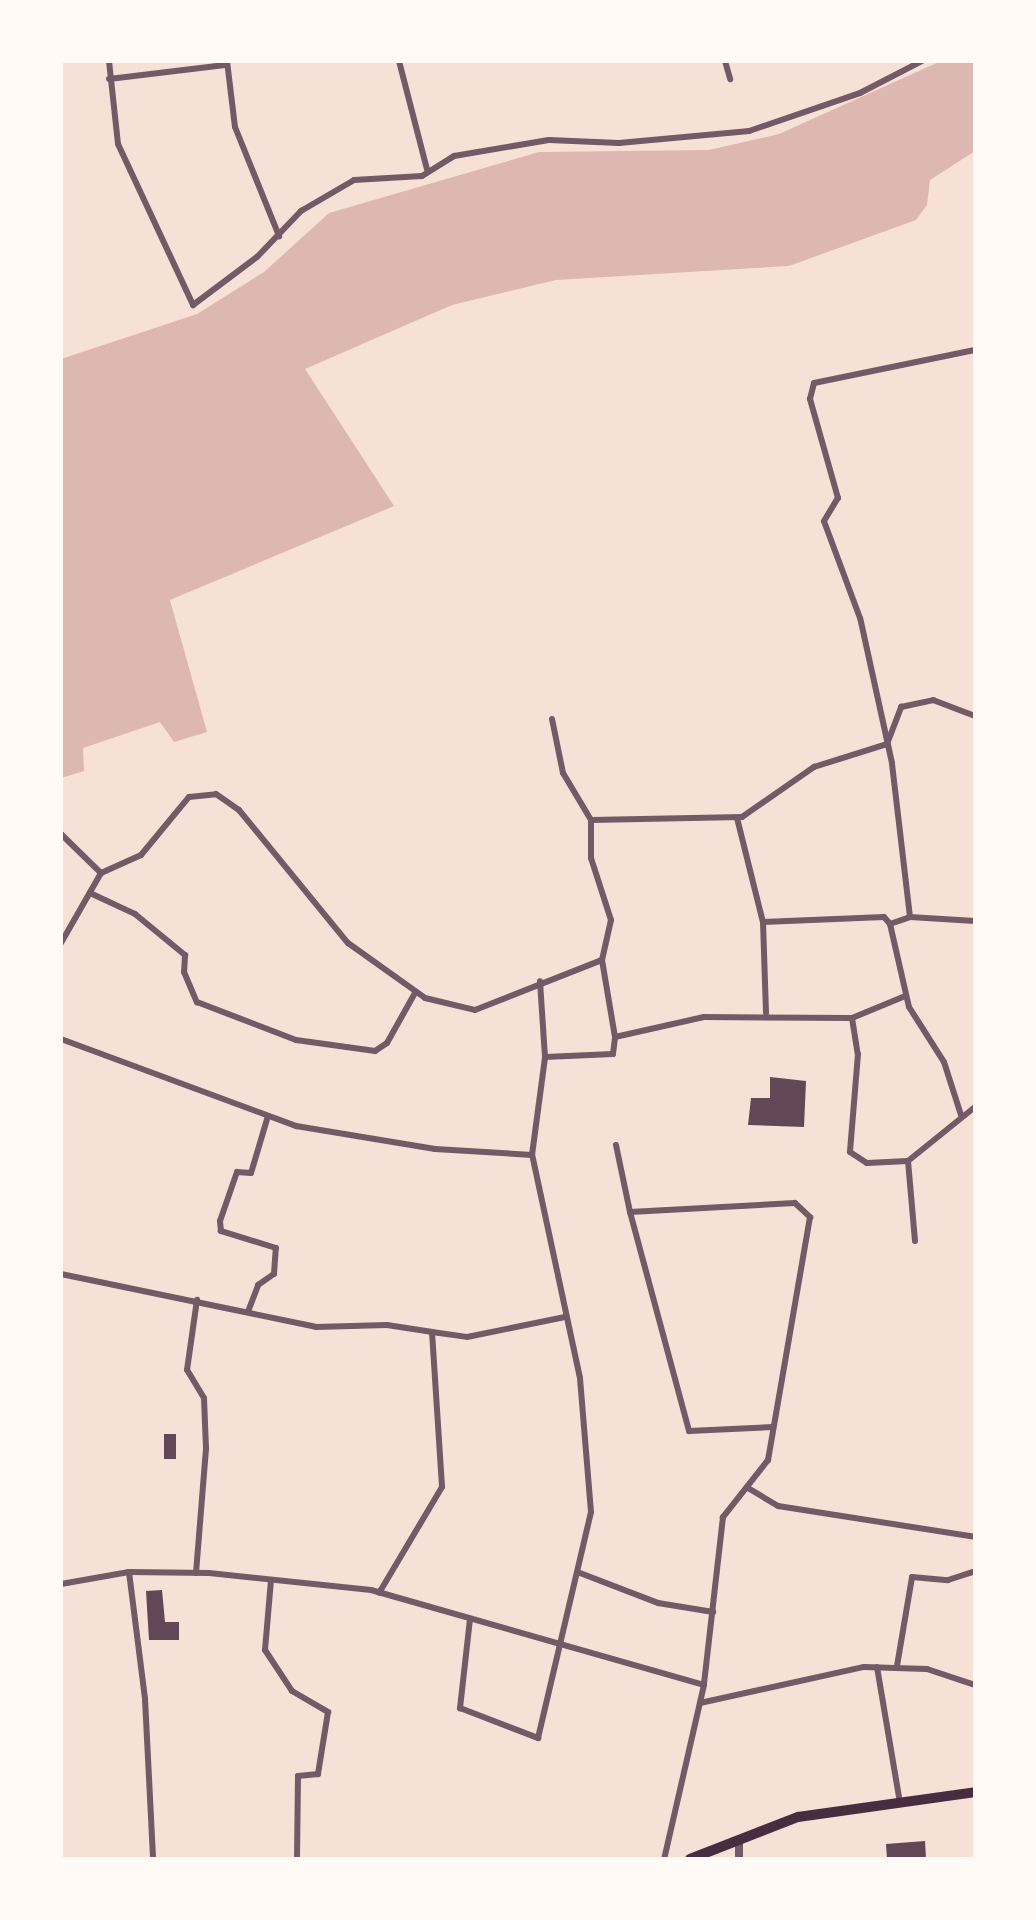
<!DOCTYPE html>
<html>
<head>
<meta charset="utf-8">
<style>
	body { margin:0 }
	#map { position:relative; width:1036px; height:1920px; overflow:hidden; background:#f7e1d7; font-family:Ubuntu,sans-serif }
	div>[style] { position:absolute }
	.water>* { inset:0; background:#dcb8b0 }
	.building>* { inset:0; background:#644757; transform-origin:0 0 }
	.minor>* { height:6px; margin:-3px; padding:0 3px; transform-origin:3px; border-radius:3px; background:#755966 }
	.tertiary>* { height:8px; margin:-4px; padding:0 4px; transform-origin:4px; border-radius:4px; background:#755966 }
	.primary>* { height:10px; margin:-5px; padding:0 5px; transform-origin:5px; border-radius:5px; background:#4a2c40 }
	span { translate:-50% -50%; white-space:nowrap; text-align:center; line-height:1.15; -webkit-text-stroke:5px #fffaf5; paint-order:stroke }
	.frame { position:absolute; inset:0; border:63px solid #fffaf5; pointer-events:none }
</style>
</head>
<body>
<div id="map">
	<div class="water">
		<div style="clip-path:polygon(941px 61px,975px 61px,975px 151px,930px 180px,927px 205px,916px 220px,789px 266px,556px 280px,452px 305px,305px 369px,394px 506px,170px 600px,207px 732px,174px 742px,160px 722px,83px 748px,84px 771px,61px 778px,61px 359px,197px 314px,264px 272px,329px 213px,539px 152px,709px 150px,779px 134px)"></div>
	</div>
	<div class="building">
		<div style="clip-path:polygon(770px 1077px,806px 1081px,804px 1127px,748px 1125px,751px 1098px,770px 1098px)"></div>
		<div style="left:164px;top:1434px;width:12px;height:25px"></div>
		<div style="clip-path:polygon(162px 1590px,165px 1622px,179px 1622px,179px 1640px,149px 1640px,146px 1591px)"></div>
		<div style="clip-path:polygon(925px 1841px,926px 1859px,887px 1859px,886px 1844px)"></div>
	</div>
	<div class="minor">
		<div style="left:109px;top:61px;width:83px;rotate:83.8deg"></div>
		<div style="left:118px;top:144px;width:178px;rotate:65deg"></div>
		<div style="left:193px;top:305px;width:80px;rotate:-36.9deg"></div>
		<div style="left:257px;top:257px;width:64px;rotate:-46.3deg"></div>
		<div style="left:301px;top:211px;width:61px;rotate:-30.3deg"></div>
		<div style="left:354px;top:180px;width:68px;rotate:-3.4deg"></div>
		<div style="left:422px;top:176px;width:38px;rotate:-32deg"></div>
		<div style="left:454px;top:156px;width:96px;rotate:-9.6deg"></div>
		<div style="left:549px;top:140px;width:70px;rotate:2.5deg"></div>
		<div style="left:619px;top:143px;width:131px;rotate:-5.3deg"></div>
		<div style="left:749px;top:131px;width:117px;rotate:-18.9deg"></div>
		<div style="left:860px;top:93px;width:70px;rotate:-27.3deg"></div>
		<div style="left:227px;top:61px;width:66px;rotate:83.1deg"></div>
		<div style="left:235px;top:127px;width:118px;rotate:68deg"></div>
		<div style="left:399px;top:61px;width:112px;rotate:75.5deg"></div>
		<div style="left:725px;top:61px;width:19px;rotate:74deg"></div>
		<div style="left:109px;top:79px;width:117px;rotate:-6.9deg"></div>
		<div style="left:552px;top:719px;width:55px;rotate:78.5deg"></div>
		<div style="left:563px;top:773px;width:55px;rotate:59.2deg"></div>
		<div style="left:737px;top:818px;width:107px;rotate:76deg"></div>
		<div style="left:763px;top:922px;width:121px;rotate:-2.4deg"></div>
		<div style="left:884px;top:917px;width:9px;rotate:49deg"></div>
		<div style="left:890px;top:924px;width:85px;rotate:77.1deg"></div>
		<div style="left:909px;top:1007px;width:65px;rotate:57.5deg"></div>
		<div style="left:944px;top:1062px;width:56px;rotate:72.2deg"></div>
		<div style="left:61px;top:834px;width:56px;rotate:44.3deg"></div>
		<div style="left:101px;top:873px;width:81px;rotate:119.7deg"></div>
		<div style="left:101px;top:873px;width:44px;rotate:-24.2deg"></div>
		<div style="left:141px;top:855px;width:75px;rotate:-50.4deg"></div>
		<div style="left:189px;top:797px;width:27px;rotate:-6deg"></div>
		<div style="left:216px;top:794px;width:28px;rotate:35deg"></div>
		<div style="left:239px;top:810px;width:172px;rotate:50.7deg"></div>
		<div style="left:348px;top:943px;width:95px;rotate:35.5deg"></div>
		<div style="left:425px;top:998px;width:51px;rotate:13.5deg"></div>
		<div style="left:475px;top:1010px;width:136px;rotate:-21.5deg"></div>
		<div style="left:90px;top:893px;width:50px;rotate:25deg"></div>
		<div style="left:135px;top:914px;width:65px;rotate:39.4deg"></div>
		<div style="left:185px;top:955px;width:17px;rotate:93deg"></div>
		<div style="left:184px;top:972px;width:33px;rotate:67deg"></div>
		<div style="left:197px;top:1002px;width:106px;rotate:21deg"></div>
		<div style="left:296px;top:1040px;width:80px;rotate:7.9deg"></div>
		<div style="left:375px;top:1051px;width:14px;rotate:-34deg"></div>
		<div style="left:387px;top:1043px;width:57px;rotate:-60.8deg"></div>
		<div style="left:910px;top:917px;width:155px;rotate:-96.7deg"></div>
		<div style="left:892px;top:763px;width:148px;rotate:-102.4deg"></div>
		<div style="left:860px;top:618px;width:103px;rotate:-110.4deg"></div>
		<div style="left:824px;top:521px;width:27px;rotate:-59deg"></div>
		<div style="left:838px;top:498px;width:103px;rotate:-105.8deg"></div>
		<div style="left:810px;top:399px;width:16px;rotate:-76deg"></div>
		<div style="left:814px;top:383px;width:164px;rotate:-11.6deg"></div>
		<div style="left:763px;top:922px;width:91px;rotate:88.1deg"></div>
		<div style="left:890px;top:924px;width:21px;rotate:-19deg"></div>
		<div style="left:910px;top:917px;width:65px;rotate:3.5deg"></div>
		<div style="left:852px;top:1018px;width:57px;rotate:-22.5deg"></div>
		<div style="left:615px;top:1037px;width:78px;rotate:-99.6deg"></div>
		<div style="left:602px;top:960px;width:41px;rotate:-77.3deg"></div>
		<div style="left:611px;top:920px;width:65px;rotate:-107.9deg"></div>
		<div style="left:591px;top:858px;width:38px;rotate:-90deg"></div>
		<div style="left:591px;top:820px;width:151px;rotate:-1.1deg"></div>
		<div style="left:742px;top:817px;width:88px;rotate:-34.8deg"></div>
		<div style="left:814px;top:767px;width:77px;rotate:-17.5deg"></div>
		<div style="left:887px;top:744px;width:40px;rotate:-69deg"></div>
		<div style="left:901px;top:707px;width:33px;rotate:-12deg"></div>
		<div style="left:933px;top:700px;width:45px;rotate:20.9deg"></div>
		<div style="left:61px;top:1039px;width:251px;rotate:20.3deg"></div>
		<div style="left:296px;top:1126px;width:141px;rotate:9.4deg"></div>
		<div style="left:435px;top:1149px;width:97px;rotate:3.5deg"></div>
		<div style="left:545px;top:1057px;width:68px;rotate:-2.5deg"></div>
		<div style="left:613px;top:1054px;width:17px;rotate:-83deg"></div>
		<div style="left:615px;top:1037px;width:91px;rotate:-12.7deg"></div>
		<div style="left:704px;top:1017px;width:148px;rotate:0.4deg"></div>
		<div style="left:852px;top:1018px;width:36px;rotate:81deg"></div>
		<div style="left:858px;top:1054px;width:98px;rotate:94.7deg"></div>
		<div style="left:850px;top:1152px;width:20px;rotate:33deg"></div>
		<div style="left:867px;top:1163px;width:41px;rotate:-2.8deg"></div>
		<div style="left:616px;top:1145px;width:68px;rotate:78.2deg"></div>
		<div style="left:630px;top:1212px;width:165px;rotate:-3.1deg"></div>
		<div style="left:795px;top:1203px;width:21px;rotate:43deg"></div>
		<div style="left:810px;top:1217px;width:247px;rotate:99.8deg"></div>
		<div style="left:768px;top:1460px;width:73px;rotate:128.3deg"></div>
		<div style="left:723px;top:1517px;width:169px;rotate:96.5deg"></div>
		<div style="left:630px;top:1212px;width:227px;rotate:74.9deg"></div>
		<div style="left:689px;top:1431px;width:84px;rotate:-2.7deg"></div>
		<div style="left:915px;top:1241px;width:80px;rotate:-95deg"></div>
		<div style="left:908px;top:1161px;width:86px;rotate:-38.9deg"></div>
		<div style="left:61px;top:1274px;width:260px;rotate:11.7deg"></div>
		<div style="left:316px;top:1327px;width:71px;rotate:-1.6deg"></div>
		<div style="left:387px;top:1325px;width:46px;rotate:8.8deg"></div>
		<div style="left:432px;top:1332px;width:155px;rotate:86.3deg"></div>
		<div style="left:442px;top:1487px;width:123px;rotate:120.7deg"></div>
		<div style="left:249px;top:1309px;width:26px;rotate:-69deg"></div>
		<div style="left:258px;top:1285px;width:19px;rotate:-35deg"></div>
		<div style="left:274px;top:1274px;width:26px;rotate:-86deg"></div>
		<div style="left:276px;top:1248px;width:58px;rotate:-162.8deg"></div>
		<div style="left:221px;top:1231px;width:10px;rotate:-96deg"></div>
		<div style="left:220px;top:1221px;width:52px;rotate:-70.9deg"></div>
		<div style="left:237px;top:1172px;width:14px;rotate:4deg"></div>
		<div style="left:251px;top:1173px;width:59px;rotate:-73.4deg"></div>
		<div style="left:432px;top:1332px;width:35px;rotate:8deg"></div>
		<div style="left:467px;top:1337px;width:100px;rotate:-11.5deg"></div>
		<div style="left:748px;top:1488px;width:35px;rotate:31deg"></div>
		<div style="left:778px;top:1506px;width:199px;rotate:8.9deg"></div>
		<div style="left:129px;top:1572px;width:80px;rotate:0.7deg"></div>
		<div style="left:209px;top:1573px;width:163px;rotate:6deg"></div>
		<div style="left:371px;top:1590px;width:346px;rotate:15.9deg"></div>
		<div style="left:704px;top:1685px;width:179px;rotate:102.9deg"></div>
		<div style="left:196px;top:1573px;width:125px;rotate:-85.4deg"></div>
		<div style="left:206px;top:1448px;width:50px;rotate:-92.3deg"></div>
		<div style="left:204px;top:1398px;width:33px;rotate:-121deg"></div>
		<div style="left:187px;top:1370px;width:71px;rotate:-81.9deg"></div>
		<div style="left:580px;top:1573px;width:84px;rotate:21deg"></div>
		<div style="left:658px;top:1603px;width:56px;rotate:9.3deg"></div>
		<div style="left:271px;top:1580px;width:70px;rotate:94.9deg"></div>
		<div style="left:265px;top:1650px;width:49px;rotate:56.6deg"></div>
		<div style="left:292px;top:1691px;width:42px;rotate:30.3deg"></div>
		<div style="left:328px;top:1712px;width:63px;rotate:99.2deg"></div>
		<div style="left:318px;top:1774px;width:20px;rotate:174deg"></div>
		<div style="left:298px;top:1776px;width:83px;rotate:90.7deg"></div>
		<div style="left:61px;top:1584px;width:69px;rotate:-10deg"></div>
		<div style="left:129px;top:1572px;width:128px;rotate:82.8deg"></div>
		<div style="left:145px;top:1699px;width:160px;rotate:87.1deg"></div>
		<div style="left:470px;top:1619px;width:90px;rotate:96.4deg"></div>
		<div style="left:460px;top:1708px;width:84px;rotate:21deg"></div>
		<div style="left:538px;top:1738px;width:232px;rotate:-76.8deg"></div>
		<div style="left:591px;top:1512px;width:134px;rotate:-94.7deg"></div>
		<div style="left:580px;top:1378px;width:228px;rotate:-102.1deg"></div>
		<div style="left:532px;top:1155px;width:99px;rotate:-82.4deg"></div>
		<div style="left:545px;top:1057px;width:76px;rotate:-93.8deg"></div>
		<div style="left:897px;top:1666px;width:90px;rotate:-80.4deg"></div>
		<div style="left:912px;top:1577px;width:36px;rotate:5deg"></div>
		<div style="left:948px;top:1580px;width:28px;rotate:-18deg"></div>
		<div style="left:877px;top:1667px;width:138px;rotate:80.4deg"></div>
		<div style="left:700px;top:1703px;width:168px;rotate:-12.4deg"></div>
		<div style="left:864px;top:1667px;width:63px;rotate:1.8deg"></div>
		<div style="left:927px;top:1669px;width:51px;rotate:18.4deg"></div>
	</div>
	<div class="tertiary">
		<div style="left:739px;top:1859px;width:15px;rotate:-90deg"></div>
	</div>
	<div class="primary">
		<div style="left:690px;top:1859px;width:116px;rotate:-21.3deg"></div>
		<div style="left:798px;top:1817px;width:179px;rotate:-8deg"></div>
	</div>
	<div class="frame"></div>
</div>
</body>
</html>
